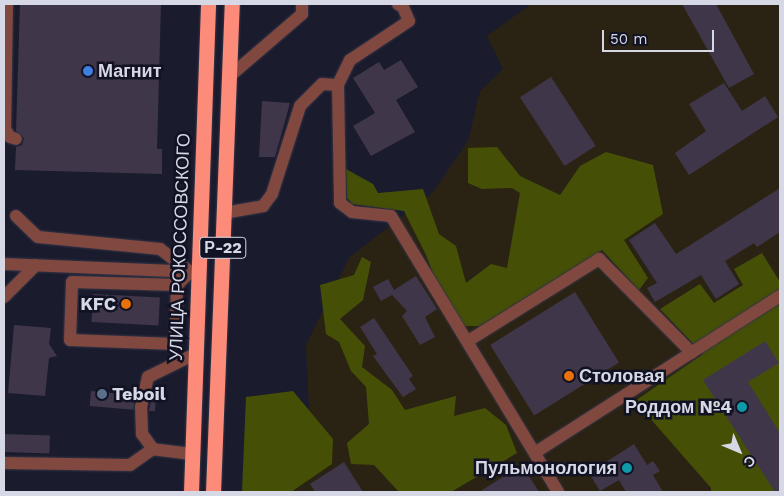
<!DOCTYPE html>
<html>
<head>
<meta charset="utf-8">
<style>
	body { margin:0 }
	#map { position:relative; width:784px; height:496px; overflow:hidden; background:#1a1b2d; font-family:"Work Sans",sans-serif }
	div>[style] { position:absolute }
	.medical>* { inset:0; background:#2a2313 }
	.forest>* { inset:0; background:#455006 }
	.building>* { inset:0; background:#40364a; transform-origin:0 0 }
	.roads { filter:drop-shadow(0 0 1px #343547) drop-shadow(0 0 1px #343547) }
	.minor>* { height:12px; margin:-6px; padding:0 6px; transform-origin:6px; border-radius:6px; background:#80483f }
	.highway>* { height:15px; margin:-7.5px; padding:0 7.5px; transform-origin:7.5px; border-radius:7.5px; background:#fc8b7a }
	.dots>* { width:14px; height:14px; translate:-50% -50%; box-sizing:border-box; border:2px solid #111223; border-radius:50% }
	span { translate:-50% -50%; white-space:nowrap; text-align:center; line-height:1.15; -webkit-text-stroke:5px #111223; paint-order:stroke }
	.shield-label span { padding:1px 4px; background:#111223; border:1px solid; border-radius:4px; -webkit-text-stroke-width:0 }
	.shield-label { font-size:16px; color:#d7d8e5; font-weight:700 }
	.poi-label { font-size:18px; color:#d7d8e5; font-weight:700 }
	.left { translate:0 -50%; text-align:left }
	.right { translate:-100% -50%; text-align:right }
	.street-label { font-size:18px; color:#d7d8e5 }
	.frame { position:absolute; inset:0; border:5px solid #d7d8e5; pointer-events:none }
	.north { position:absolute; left:714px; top:426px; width:50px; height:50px; -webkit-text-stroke:4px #111223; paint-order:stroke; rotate:135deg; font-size:14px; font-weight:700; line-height:20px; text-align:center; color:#d7d8e5 }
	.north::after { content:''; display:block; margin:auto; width:18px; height:22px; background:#d7d8e5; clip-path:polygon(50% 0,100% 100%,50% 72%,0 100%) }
	.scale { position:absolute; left:602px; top:30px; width:112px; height:22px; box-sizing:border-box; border:2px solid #d7d8e5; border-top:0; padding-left:6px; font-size:15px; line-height:18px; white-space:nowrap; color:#d7d8e5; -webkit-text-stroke:4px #111223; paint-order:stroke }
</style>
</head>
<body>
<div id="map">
	<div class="medical">
		<div style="clip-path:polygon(531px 4px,780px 4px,780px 492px,289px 492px,310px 429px,306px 345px,349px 258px,433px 192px,468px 141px,480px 91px,503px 69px,487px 36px)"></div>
	</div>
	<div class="forest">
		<div style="clip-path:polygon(497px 147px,520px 176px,560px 195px,580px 166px,606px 152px,653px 165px,663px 214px,624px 240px,648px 278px,639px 290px,602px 250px,480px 326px,453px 326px,426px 255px,404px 211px,352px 204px,347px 198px,346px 169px,373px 184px,378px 193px,423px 189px,439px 234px,456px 246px,466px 283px,491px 264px,507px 268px,520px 193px,512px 188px,482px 189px,468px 183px,468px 148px)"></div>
		<div style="clip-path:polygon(762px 253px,780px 282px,780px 492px,711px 492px,711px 488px,635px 401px,703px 354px,660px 309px,700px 284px,714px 303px,743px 285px,734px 269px)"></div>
		<div style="clip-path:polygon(362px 257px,371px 262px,363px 300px,340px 319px,365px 346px,362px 367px,392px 390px,405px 410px,456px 396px,454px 416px,485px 408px,506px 425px,517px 453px,451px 492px,399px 492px,374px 465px,351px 464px,347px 443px,369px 424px,366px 387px,351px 371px,339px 342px,326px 334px,320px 285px,354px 275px)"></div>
		<div style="clip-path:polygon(293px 391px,333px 439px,332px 464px,291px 492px,242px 492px,246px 397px)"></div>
	</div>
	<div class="building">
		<div style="clip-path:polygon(20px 4px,161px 4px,157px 149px,162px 149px,162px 174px,15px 170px,16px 147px,22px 145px,24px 138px,16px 131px)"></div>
		<div style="clip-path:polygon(682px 4px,716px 4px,754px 74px,729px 88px)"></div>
		<div style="clip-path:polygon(401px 60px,418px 87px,396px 100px,415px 132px,371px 156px,353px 126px,375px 113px,353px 78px,379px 62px,384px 70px)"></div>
		<div style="left:551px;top:77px;width:82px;height:37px;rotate:57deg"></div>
		<div style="clip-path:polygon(724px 83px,742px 111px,765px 96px,778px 117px,689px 175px,675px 153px,706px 131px,689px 104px)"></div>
		<div style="clip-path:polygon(262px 101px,290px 103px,275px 157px,259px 157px)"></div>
		<div style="clip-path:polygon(780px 188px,780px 232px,757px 247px,754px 243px,725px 261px,739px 284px,716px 299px,701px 275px,655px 302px,647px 288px,657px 283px,629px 240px,655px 223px,676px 254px)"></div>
		<div style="clip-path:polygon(416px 276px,437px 309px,425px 317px,435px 337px,420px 345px,402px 316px,407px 311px,392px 295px,381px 301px,373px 287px,388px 279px,394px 290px)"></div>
		<div style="left:575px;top:292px;width:83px;height:100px;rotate:58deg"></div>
		<div style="left:93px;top:294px;width:67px;height:28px;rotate:3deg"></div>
		<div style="clip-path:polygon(374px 318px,413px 376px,409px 379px,416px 389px,403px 397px,373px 356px,377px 354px,360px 327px)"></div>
		<div style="clip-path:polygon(14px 325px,51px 328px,49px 344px,57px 356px,49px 358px,45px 396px,8px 393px)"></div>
		<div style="clip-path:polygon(765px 341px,779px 363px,748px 382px,780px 433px,780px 492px,775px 492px,703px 380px)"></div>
		<div style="left:91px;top:391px;width:44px;height:15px;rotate:5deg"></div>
		<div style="clip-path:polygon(152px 396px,156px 396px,155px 411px,149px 411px)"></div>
		<div style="left:4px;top:434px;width:46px;height:18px;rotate:2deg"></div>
		<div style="clip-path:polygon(634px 444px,647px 465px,653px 461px,660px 471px,653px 475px,663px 492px,626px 492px,619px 480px,600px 491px,589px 473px)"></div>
		<div style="clip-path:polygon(344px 462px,363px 492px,315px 492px,310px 484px)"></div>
		<div style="clip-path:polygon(522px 465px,539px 492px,479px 492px)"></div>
	</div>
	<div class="roads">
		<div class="minor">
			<div style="left:7px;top:4px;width:125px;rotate:90.9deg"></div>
			<div style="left:5px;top:129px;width:9px;rotate:58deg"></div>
			<div style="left:10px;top:137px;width:6px;rotate:18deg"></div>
			<div style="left:398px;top:4px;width:6px;rotate:31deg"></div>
			<div style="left:403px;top:7px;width:15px;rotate:67deg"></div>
			<div style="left:409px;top:21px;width:71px;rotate:146.5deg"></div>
			<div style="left:350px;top:60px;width:28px;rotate:116deg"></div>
			<div style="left:338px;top:85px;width:118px;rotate:89deg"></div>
			<div style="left:340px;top:203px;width:15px;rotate:37deg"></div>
			<div style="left:352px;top:212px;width:39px;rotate:6deg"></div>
			<div style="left:391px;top:216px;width:323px;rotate:58.8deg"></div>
			<div style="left:230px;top:76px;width:95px;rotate:-40.7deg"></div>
			<div style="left:302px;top:14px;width:10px;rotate:-90deg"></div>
			<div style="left:224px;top:213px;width:40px;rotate:-10deg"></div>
			<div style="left:263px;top:206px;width:15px;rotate:-53deg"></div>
			<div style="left:272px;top:194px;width:92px;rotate:-72.3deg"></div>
			<div style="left:300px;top:106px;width:31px;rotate:-45deg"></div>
			<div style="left:322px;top:84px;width:16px;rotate:4deg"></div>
			<div style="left:16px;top:216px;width:30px;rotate:44deg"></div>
			<div style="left:38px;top:237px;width:123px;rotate:5.6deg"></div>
			<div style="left:160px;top:249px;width:38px;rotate:37deg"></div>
			<div style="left:190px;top:272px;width:18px;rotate:135deg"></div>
			<div style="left:177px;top:285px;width:59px;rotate:91.9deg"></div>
			<div style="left:175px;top:344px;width:105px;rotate:-177.8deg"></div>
			<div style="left:70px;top:340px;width:58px;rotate:-88deg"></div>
			<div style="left:72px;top:282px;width:105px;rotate:1.6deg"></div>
			<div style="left:4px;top:264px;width:187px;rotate:2.4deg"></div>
			<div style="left:4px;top:297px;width:45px;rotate:-45deg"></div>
			<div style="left:468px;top:341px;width:155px;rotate:-32deg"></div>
			<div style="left:599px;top:259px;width:132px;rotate:45.3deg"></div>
			<div style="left:536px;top:452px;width:290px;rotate:-32.6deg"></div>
			<div style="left:192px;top:454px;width:39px;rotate:-173deg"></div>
			<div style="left:153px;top:449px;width:19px;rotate:-126deg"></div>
			<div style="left:142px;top:434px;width:27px;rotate:-92deg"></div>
			<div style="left:141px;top:407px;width:31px;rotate:-77deg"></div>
			<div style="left:148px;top:377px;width:52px;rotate:-26.1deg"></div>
			<div style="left:4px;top:463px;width:126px;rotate:0.9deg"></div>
			<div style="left:130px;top:465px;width:28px;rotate:-35deg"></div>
		</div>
		<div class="highway">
			<div style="left:191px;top:492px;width:488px;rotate:-88deg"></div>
			<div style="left:213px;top:492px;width:488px;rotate:-87.8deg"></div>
		</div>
	</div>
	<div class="dots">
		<div style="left:88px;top:71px;background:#3f7fe0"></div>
		<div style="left:126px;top:304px;background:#e8710a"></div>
		<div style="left:569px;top:376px;background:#e8710a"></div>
		<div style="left:102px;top:394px;background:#5c6f8a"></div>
		<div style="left:742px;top:407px;background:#0f9aa8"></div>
		<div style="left:627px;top:468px;background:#0f9aa8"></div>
	</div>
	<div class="shield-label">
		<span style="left:223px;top:248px">Р-22</span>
	</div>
	<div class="poi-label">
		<span class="left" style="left:98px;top:71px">Магнит</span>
		<span class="right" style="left:116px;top:304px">KFC</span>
		<span class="left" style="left:579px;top:376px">Столовая</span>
		<span class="left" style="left:112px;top:394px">Teboil</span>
		<span class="right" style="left:732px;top:407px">Роддом №4</span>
		<span class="right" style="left:617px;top:468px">Пульмонология</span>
	</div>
	<div class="street-label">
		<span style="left:180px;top:247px;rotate:-88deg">УЛИЦА РОКОССОВСКОГО</span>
	</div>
	<div class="frame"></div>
	<div class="north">С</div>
	<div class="scale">50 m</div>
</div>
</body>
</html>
